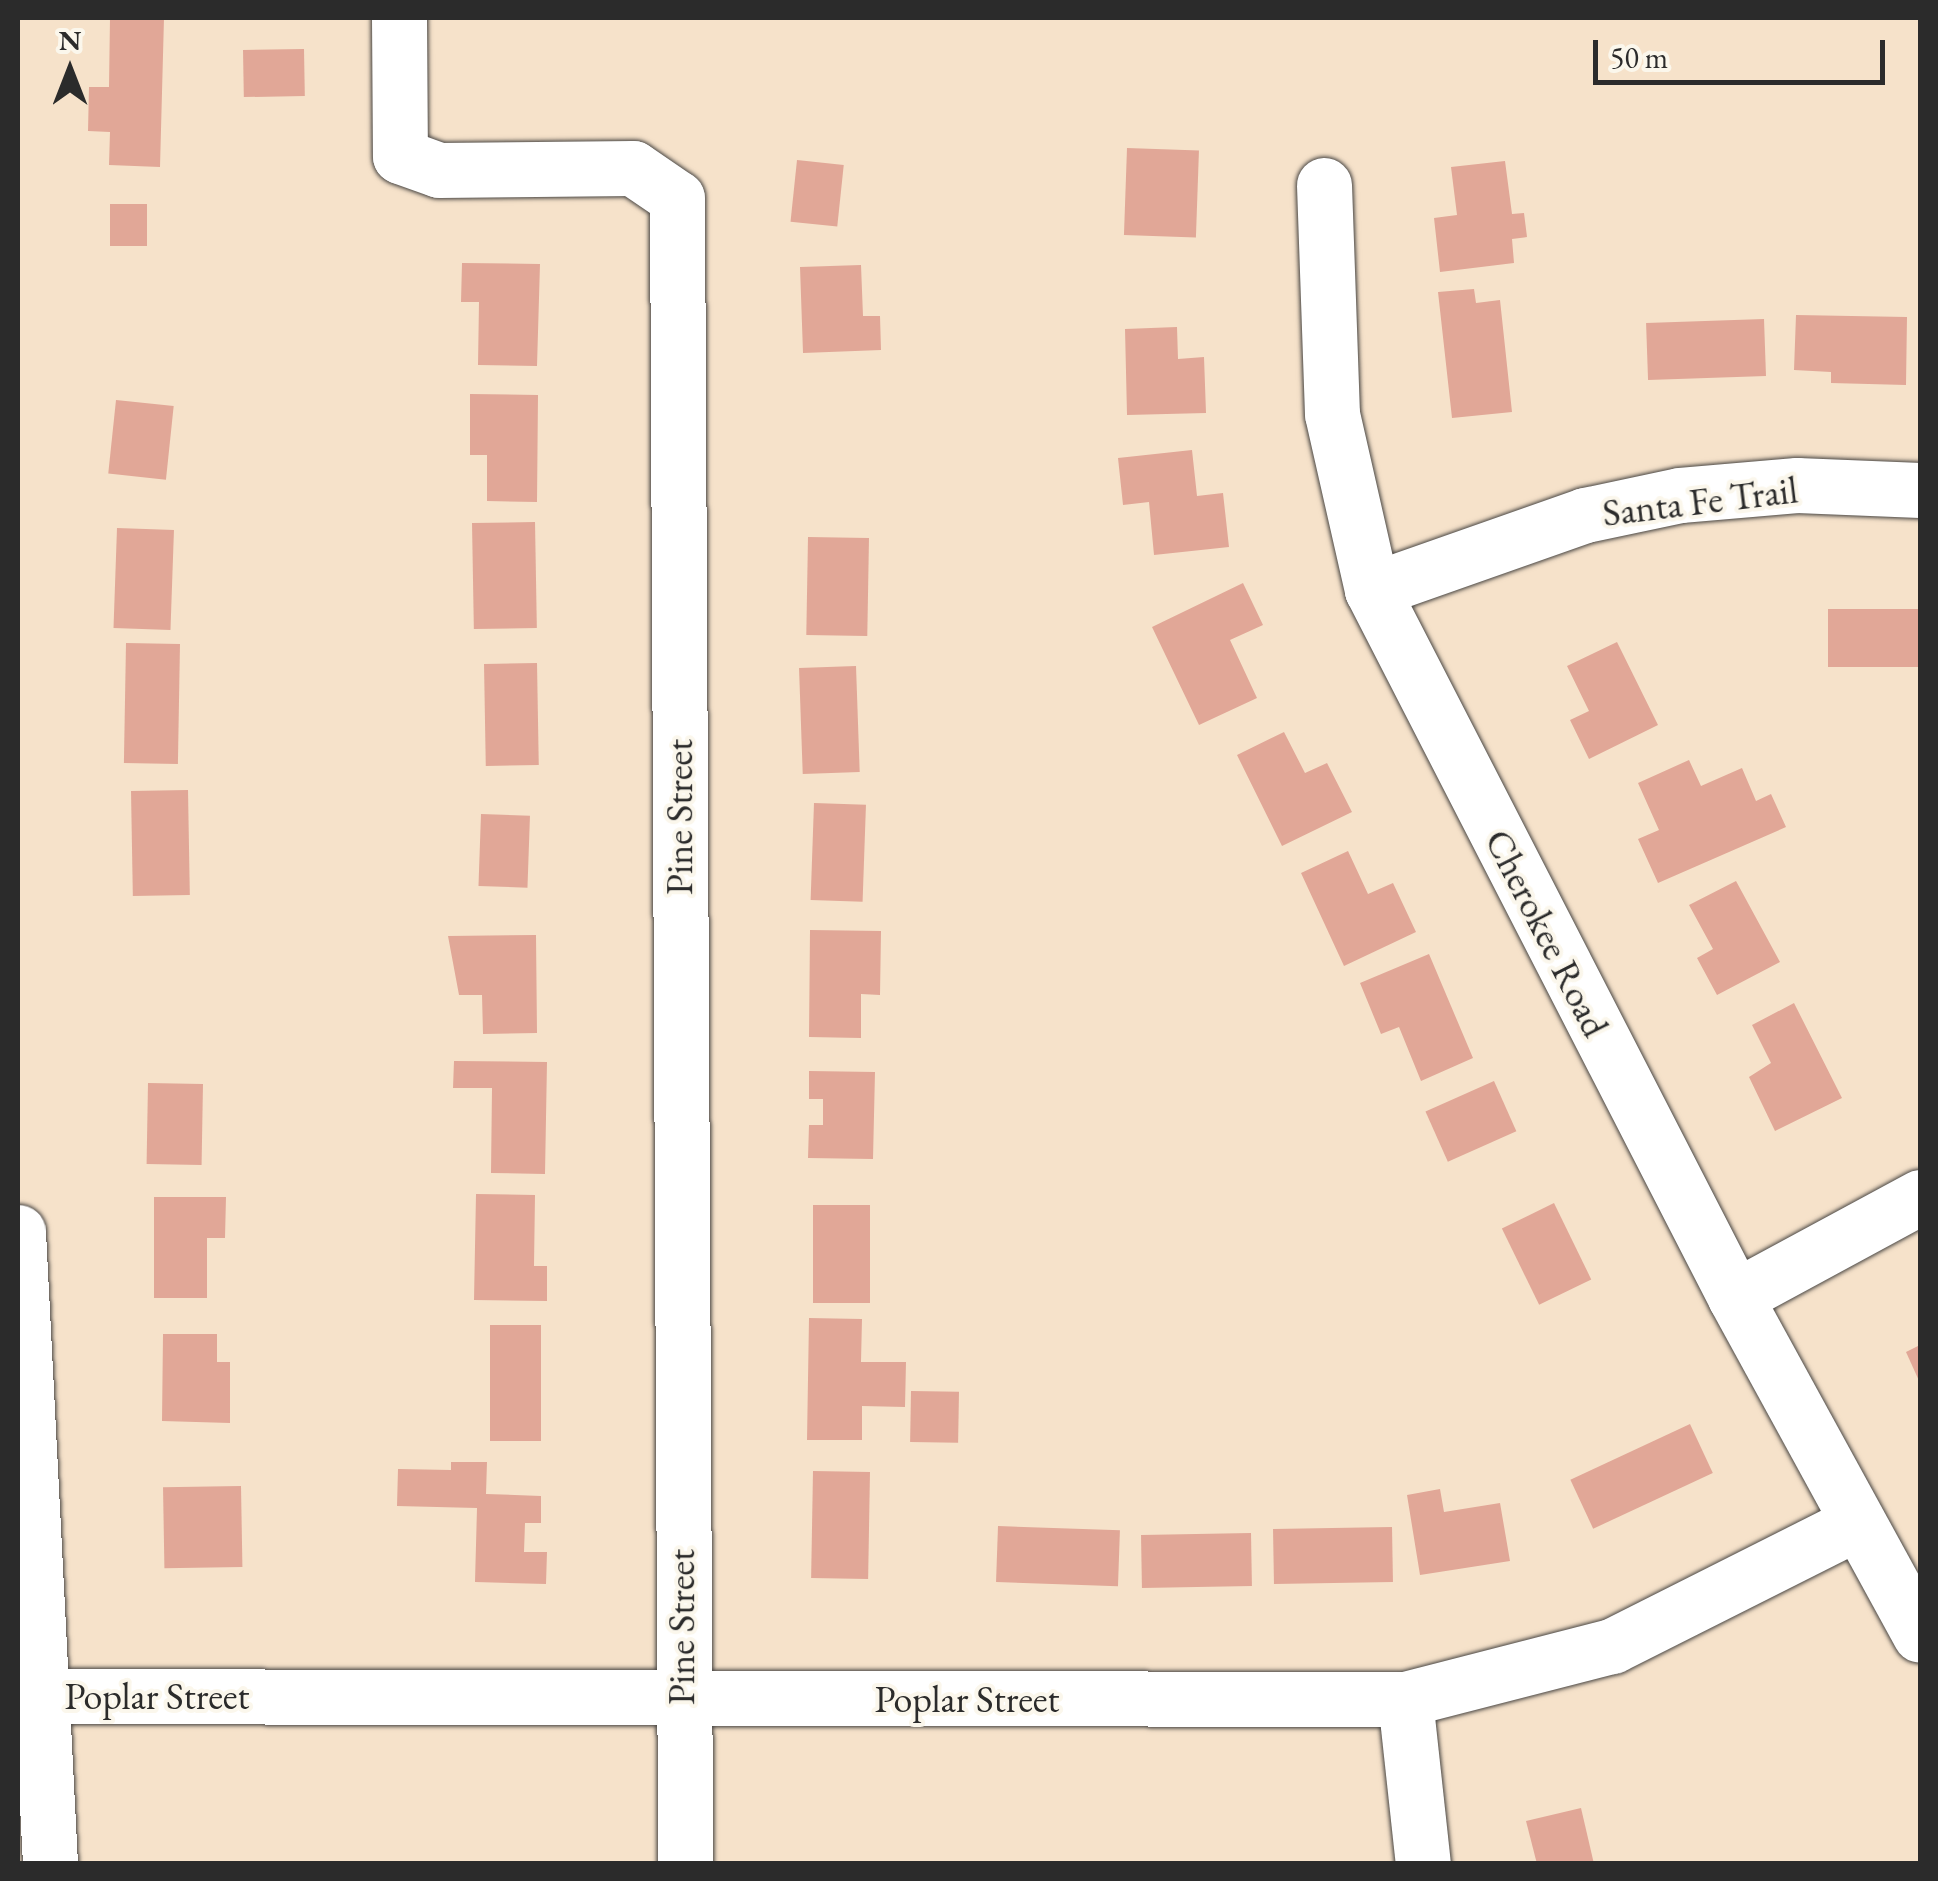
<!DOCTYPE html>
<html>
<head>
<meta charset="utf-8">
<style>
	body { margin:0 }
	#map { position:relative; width:1938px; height:1881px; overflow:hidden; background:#f6e2ca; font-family:"EB Garamond",serif }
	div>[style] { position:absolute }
	.building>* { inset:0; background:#e1a797; transform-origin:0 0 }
	.roads { filter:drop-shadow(0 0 2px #494643) drop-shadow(0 0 2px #494643) }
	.minor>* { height:55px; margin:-27.5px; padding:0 27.5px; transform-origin:27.5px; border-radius:27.5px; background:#fff }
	span { translate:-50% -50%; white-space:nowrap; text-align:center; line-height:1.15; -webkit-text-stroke:8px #fbf7ec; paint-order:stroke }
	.street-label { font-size:38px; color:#2b2b2b }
	.frame { position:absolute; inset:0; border:20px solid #2b2b2b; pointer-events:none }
	.north { position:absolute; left:20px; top:20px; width:100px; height:100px; -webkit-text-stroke:8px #fbf7ec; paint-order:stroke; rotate:0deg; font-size:28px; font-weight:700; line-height:40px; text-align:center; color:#2b2b2b }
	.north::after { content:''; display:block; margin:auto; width:35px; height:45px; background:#2b2b2b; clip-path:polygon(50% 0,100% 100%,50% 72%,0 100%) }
	.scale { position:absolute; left:1593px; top:40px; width:292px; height:45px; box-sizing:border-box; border:5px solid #2b2b2b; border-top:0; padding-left:12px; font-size:30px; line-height:35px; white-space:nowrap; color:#2b2b2b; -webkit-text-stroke:8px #fbf7ec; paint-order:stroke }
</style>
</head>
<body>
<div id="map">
	<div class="building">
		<div style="clip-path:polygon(110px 18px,164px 18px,160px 167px,109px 165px,110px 132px,88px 131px,89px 87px,109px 87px)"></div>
		<div style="left:304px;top:49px;width:47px;height:61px;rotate:89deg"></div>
		<div style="left:1127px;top:148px;width:72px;height:87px;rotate:2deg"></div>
		<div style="left:797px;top:160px;width:47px;height:62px;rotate:6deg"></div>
		<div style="clip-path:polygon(1505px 161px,1512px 214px,1524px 213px,1527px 237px,1512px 239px,1514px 263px,1440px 272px,1434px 218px,1457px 215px,1451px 167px)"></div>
		<div style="left:110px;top:204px;width:37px;height:42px"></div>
		<div style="clip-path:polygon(462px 263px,540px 264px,537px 366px,478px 365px,479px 302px,461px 302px)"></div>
		<div style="clip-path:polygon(861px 265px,863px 316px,880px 316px,881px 350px,803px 353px,800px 267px)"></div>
		<div style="clip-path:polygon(1474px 289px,1476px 303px,1500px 300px,1512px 412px,1452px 418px,1438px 292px)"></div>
		<div style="clip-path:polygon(1796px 315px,1907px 317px,1906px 385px,1831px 383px,1831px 372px,1794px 370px)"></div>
		<div style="left:1764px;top:319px;width:57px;height:118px;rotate:88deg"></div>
		<div style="clip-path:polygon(1177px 327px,1178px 359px,1204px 357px,1206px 413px,1127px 415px,1125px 329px)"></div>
		<div style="clip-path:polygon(470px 394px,538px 395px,537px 502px,487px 501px,487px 455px,470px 455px)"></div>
		<div style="left:116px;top:400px;width:58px;height:74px;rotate:6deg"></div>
		<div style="clip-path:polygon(1192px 450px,1197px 496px,1223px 493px,1229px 547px,1154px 555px,1149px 502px,1123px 505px,1118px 458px)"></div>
		<div style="left:535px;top:522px;width:106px;height:63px;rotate:89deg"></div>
		<div style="left:117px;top:528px;width:57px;height:100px;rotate:2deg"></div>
		<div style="left:808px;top:537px;width:61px;height:98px;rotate:1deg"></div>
		<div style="clip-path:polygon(1243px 583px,1263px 625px,1230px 640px,1257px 698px,1199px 725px,1152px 627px)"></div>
		<div style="left:1828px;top:609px;width:92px;height:58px"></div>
		<div style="clip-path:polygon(1617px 642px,1658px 725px,1589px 759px,1570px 720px,1589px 711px,1567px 666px)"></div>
		<div style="left:126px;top:643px;width:54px;height:120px;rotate:1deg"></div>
		<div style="left:537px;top:663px;width:102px;height:53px;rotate:89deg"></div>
		<div style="left:856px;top:666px;width:106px;height:57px;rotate:88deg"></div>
		<div style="clip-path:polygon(1284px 732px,1305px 773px,1327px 763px,1352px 812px,1282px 846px,1237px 755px)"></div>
		<div style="clip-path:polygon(1689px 760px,1701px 786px,1742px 768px,1756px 801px,1771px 794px,1786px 827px,1658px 883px,1638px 839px,1659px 830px,1638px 783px)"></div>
		<div style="left:188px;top:790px;width:105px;height:57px;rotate:89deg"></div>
		<div style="left:814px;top:803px;width:52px;height:97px;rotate:2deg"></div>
		<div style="left:481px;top:814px;width:49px;height:72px;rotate:2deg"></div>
		<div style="clip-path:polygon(1348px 851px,1368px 894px,1393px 883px,1416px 932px,1344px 966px,1301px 873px)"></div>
		<div style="clip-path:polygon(1736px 881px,1780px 962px,1717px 995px,1697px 958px,1713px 949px,1689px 905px)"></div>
		<div style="clip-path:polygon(810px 930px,881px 931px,880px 995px,861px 994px,861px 1038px,809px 1037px)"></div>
		<div style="clip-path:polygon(536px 935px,537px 1033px,483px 1034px,482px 995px,459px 995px,448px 936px)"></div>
		<div style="clip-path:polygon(1429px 954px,1473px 1058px,1421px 1081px,1399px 1027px,1381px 1034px,1360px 983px)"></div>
		<div style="clip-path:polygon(1794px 1003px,1842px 1098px,1775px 1131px,1749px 1077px,1771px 1063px,1752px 1025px)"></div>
		<div style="clip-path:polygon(454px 1061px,547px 1062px,545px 1174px,491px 1173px,492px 1088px,453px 1088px)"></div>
		<div style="clip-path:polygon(809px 1071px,875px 1072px,873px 1159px,808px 1158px,809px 1125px,823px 1125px,823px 1099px,809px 1099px)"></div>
		<div style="left:1494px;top:1081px;width:55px;height:75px;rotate:66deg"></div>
		<div style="left:148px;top:1083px;width:55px;height:81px;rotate:1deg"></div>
		<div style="clip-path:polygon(476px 1194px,535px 1195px,534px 1266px,547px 1266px,547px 1301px,474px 1300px)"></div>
		<div style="clip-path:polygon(154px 1197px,226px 1197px,225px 1238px,207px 1238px,207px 1298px,154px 1298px)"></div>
		<div style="left:1554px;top:1203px;width:85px;height:58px;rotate:64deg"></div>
		<div style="left:813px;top:1205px;width:57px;height:98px"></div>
		<div style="clip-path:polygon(809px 1318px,862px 1319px,861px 1362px,906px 1362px,905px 1407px,862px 1406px,862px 1440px,807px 1440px)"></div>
		<div style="left:490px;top:1325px;width:51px;height:116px"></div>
		<div style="clip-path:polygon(163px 1334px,217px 1334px,217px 1362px,230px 1362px,230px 1423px,162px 1421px)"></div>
		<div style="clip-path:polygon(1920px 1345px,1920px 1383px,1906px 1352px)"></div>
		<div style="left:911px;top:1391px;width:48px;height:51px;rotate:1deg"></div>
		<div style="left:1690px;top:1424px;width:54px;height:132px;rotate:65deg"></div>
		<div style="clip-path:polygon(451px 1462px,487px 1462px,486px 1494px,541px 1496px,541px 1523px,525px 1523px,524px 1552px,547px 1552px,546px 1584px,475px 1582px,477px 1508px,397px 1506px,398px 1469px,451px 1470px)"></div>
		<div style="left:813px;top:1471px;width:57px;height:107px;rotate:1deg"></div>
		<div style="left:241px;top:1486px;width:81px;height:78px;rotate:89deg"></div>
		<div style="clip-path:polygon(1440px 1489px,1444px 1512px,1500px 1503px,1510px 1561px,1420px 1575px,1407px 1495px)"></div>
		<div style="left:998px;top:1526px;width:122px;height:56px;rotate:2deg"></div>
		<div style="left:1392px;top:1527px;width:55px;height:119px;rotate:89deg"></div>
		<div style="left:1251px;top:1533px;width:53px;height:110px;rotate:89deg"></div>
		<div style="clip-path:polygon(1581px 1808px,1594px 1864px,1537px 1864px,1526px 1821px)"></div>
	</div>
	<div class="roads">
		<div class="minor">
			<div style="left:399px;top:18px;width:138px;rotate:89.6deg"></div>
			<div style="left:400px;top:156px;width:41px;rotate:19.7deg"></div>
			<div style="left:439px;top:170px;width:194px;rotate:-0.6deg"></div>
			<div style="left:633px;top:168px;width:53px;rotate:34.3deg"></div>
			<div style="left:677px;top:198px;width:1666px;rotate:89.72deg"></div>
			<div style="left:1324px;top:185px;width:229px;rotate:88deg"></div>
			<div style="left:1332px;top:414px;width:180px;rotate:77.2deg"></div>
			<div style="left:1372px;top:590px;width:795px;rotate:62.82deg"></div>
			<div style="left:1735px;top:1297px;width:385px;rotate:61.3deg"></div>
			<div style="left:1372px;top:590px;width:226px;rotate:-19.4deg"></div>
			<div style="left:1585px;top:515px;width:97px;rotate:-11.9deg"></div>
			<div style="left:1680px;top:495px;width:117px;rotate:-4.9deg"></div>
			<div style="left:1797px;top:485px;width:123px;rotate:2.3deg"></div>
			<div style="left:18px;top:1232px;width:633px;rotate:87.1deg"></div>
			<div style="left:1735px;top:1297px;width:210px;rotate:-28.4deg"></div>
			<div style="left:43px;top:1696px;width:1362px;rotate:0.13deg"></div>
			<div style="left:1405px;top:1699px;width:214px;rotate:-14.4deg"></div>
			<div style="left:1612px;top:1646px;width:272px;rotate:-26.7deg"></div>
			<div style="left:1405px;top:1699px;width:166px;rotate:83.8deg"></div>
		</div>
	</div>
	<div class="street-label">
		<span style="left:1700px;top:501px;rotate:-7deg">Santa Fe Trail</span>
		<span style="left:679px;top:817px;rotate:-90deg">Pine Street</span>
		<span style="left:1547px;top:933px;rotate:63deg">Cherokee Road</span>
		<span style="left:681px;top:1627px;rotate:-90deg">Pine Street</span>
		<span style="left:157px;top:1696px">Poplar Street</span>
		<span style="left:967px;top:1699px">Poplar Street</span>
	</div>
	<div class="frame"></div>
	<div class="north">N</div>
	<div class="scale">50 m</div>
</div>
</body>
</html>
